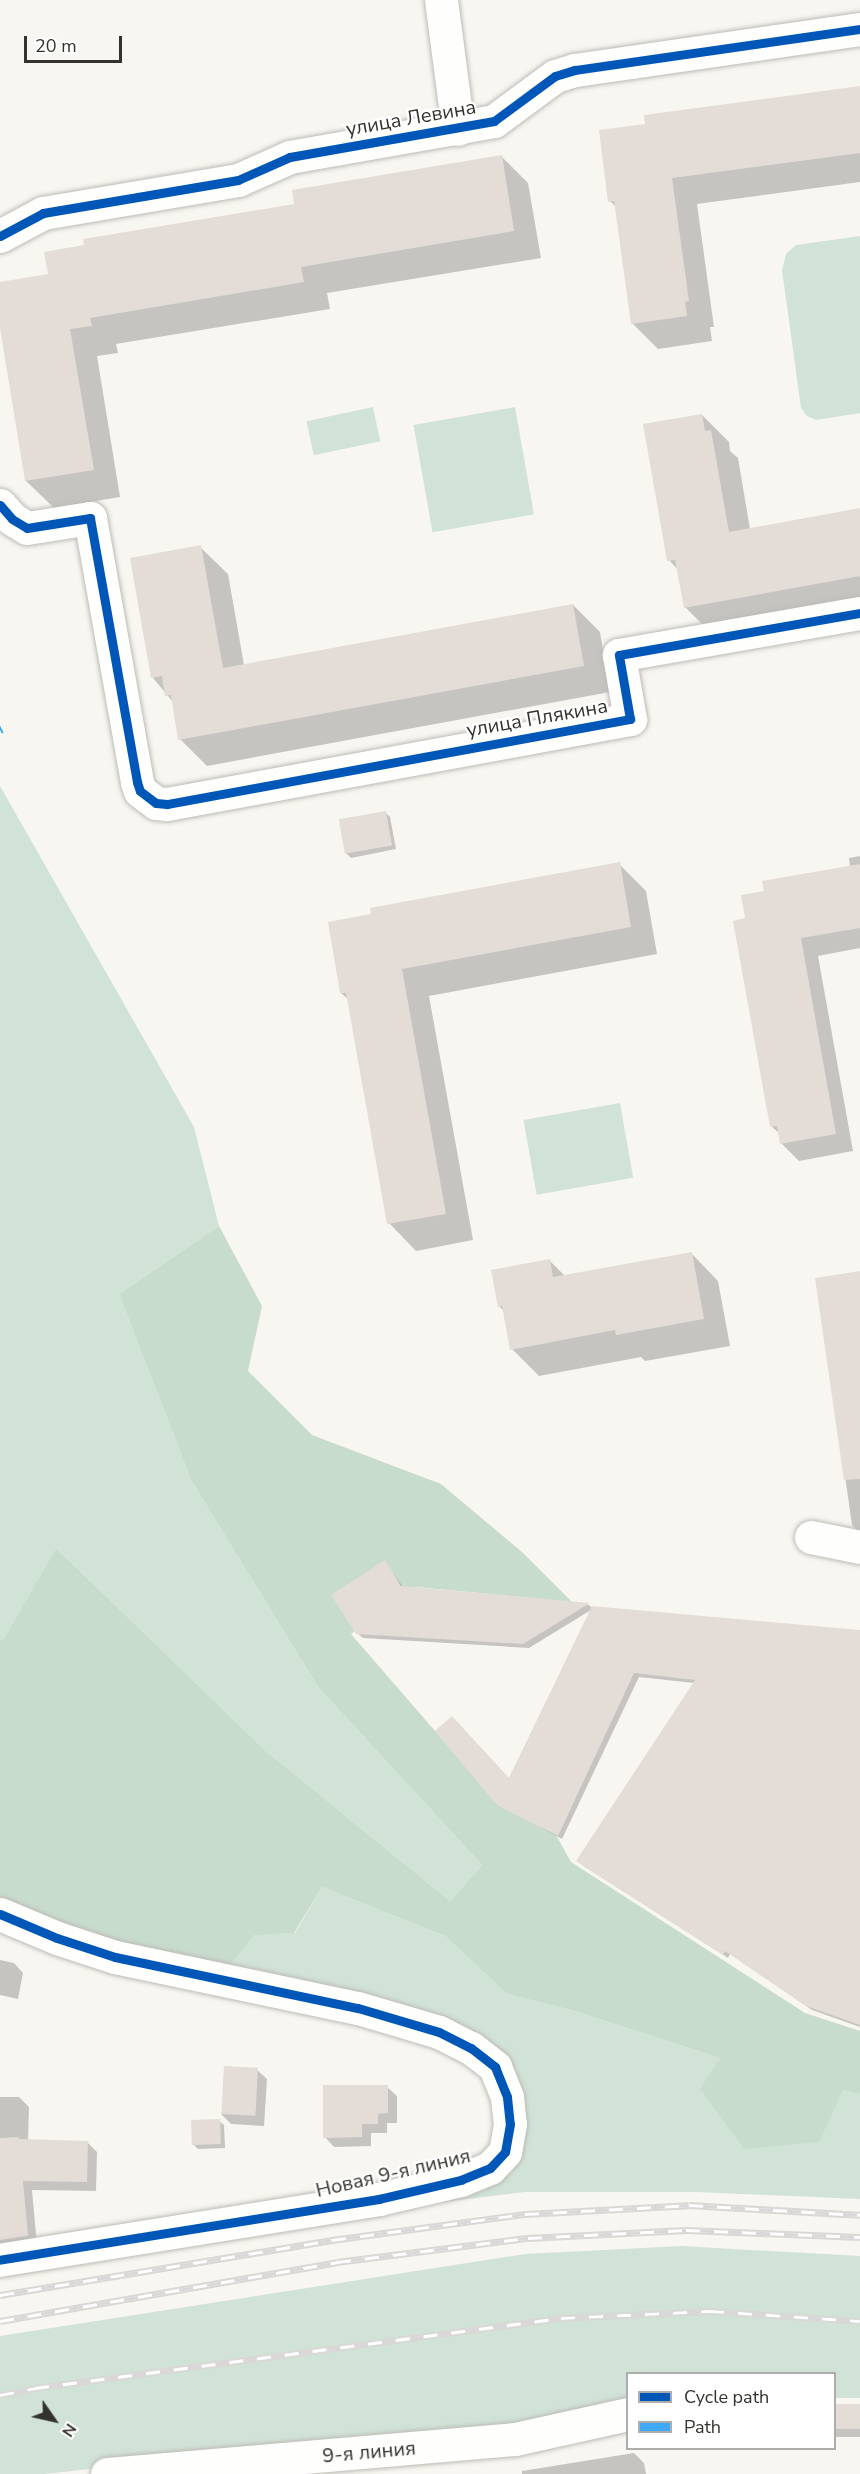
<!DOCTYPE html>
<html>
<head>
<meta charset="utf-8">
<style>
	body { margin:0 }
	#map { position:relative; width:860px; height:2474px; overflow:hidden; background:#f8f6f0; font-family:"Nunito Sans",sans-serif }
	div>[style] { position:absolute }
	.green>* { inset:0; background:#d1e3d7; transform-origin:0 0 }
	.forest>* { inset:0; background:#c8dcce }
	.shadow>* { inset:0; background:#0003; transform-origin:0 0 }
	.building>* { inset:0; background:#e4dcd7; transform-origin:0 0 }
	.roads { filter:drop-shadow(0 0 2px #bdbbb6) drop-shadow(0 0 2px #bdbbb6) }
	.street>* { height:33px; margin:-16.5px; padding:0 16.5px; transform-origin:16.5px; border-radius:16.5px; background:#fefefd }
	.rail>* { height:7px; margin-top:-3.5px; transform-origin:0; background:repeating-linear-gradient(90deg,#fff 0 14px,#d9d8d6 0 28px); box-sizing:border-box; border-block:2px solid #d9d8d6 }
	.quiet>* { height:8px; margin-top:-4px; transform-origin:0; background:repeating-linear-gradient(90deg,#3fa9f5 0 15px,transparent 0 23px) }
	.cycleway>* { height:9px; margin:-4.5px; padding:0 4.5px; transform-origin:4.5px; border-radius:4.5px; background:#0057b8 }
	span { translate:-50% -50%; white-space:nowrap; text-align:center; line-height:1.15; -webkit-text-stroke:4.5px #fff; paint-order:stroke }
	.street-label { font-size:20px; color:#33322d }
	.legend { position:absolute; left:626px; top:2372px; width:210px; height:78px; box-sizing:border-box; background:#fff; border:2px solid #adadab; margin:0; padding:8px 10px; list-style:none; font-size:18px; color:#33322d }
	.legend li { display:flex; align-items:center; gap:12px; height:30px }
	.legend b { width:30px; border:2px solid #adadab }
	.north { position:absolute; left:24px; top:2390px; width:60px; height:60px; -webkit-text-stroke:4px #fff; paint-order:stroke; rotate:124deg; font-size:16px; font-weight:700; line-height:24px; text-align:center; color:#33322d }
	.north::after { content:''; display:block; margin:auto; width:21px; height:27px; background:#33322d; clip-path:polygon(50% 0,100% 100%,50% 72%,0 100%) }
	.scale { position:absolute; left:24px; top:36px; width:98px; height:27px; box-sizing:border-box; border:3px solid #33322d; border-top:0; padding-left:8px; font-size:18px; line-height:21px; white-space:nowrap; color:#33322d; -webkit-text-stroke:4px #fff; paint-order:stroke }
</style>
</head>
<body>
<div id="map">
	<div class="green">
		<div style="clip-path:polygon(860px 236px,860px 413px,816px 420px,807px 416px,801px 408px,782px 270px,786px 254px,796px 245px)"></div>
		<div style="left:373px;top:407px;width:35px;height:68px;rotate:78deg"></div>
		<div style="left:515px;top:407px;width:109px;height:103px;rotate:80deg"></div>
		<div style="clip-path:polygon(0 786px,194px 1127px,219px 1226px,119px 1294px,191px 1480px,318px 1687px,482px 1865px,450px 1901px,266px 1751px,56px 1548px,4px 1640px,0 1640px)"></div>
		<div style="left:620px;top:1103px;width:76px;height:98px;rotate:80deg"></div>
		<div style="clip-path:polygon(322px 1887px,445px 1936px,507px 1994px,571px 2010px,720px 2058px,860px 2094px,860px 2199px,697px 2192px,525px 2192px,387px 2209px,512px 2172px,524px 2143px,505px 2066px,229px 1967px,254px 1934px,295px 1933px)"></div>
		<div style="clip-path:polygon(681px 2246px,860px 2256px,860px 2398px,835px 2398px,834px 2374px,628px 2374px,627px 2408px,502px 2432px,134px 2464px,45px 2474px,0 2474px,0 2336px,525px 2254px)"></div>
	</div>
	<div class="forest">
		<div style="clip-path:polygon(219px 1226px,262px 1306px,248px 1371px,312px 1435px,441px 1484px,522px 1552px,572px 1602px,416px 1587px,351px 1634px,500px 1806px,556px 1835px,571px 1862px,805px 2013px,860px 2031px,860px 2094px,843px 2090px,819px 2142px,744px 2149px,700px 2089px,720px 2058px,571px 2010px,507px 1994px,445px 1936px,322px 1887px,294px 1933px,254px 1935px,229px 1967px,119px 1950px,0 1905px,0 1640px,4px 1639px,56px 1548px,266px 1751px,450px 1901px,482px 1865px,318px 1687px,191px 1480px,119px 1294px)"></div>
	</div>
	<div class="shadow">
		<div style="clip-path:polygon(860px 87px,860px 182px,697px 204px,714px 327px,710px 327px,712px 341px,658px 349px,632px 323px,617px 208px,610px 201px,646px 125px)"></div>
		<div style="clip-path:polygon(501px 156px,528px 183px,541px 258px,327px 293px,330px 309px,116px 344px,118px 353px,97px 356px,120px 497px,54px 508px,26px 481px,0 319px,0 283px,49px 275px)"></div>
		<div style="clip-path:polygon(702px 415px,729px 442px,730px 451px,738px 458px,750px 529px,860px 509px,860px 607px,712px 634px,685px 607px,679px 571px,669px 560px)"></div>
		<div style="clip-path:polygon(200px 547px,228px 574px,244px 665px,573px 605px,600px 632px,610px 692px,207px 766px,180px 739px,173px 702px,153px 678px)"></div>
		<div style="clip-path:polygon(385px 812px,390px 817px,396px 849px,351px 858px,346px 853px)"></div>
		<div style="clip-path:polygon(860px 856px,860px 948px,818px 956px,853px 1151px,799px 1161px,781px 1143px,780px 1134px,771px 1126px,747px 920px,765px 892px,850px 867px,849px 858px)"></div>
		<div style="clip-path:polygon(619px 864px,646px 891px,657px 954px,429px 996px,473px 1240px,416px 1251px,389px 1223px,349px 1000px,341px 993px)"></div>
		<div style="clip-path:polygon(691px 1253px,718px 1281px,730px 1346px,645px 1361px,641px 1357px,539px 1376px,512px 1349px,505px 1312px,499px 1306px,550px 1261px,565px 1276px)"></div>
		<div style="clip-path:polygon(860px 1273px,860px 1533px,852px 1525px,817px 1279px)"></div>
		<div style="clip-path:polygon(385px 1562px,403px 1587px,589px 1605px,592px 1608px,860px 1631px,860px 2027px,812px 2010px,730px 1954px,728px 1958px,582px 1865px,694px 1683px,639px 1677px,562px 1839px,497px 1803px,591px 1610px,529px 1648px,363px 1638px,357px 1633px)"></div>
		<div style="clip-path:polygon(0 1960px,14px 1963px,23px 1973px,18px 1999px,0 1995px)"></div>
		<div style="clip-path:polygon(257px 2070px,267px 2079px,264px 2126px,231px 2124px,221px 2114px)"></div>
		<div style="clip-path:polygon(387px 2087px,397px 2096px,397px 2123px,387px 2123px,387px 2133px,371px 2133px,371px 2146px,334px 2147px,325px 2137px)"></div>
		<div style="clip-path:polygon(0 2097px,19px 2097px,29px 2107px,28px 2141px,87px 2142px,97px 2152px,96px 2191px,32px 2190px,37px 2245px,0 2249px)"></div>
		<div style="clip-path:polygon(219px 2121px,224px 2125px,225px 2148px,198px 2149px,194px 2145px)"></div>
		<div style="left:860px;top:2406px;width:31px;height:26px;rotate:90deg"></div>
		<div style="clip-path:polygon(634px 2453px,644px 2463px,646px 2474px,522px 2474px,522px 2471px)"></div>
	</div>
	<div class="building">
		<div style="clip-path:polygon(860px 86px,860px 153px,672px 178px,689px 301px,685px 302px,687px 316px,631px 324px,614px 201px,608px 202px,599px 130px,645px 124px,644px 115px)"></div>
		<div style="clip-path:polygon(502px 155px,514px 231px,301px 267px,304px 282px,90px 318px,92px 326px,70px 329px,94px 470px,25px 481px,0 328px,0 282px,48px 274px,44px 252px,84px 245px,83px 239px,294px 204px,292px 190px)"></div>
		<div style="clip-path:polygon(702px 414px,705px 431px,711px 430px,729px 532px,860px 508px,860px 576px,684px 608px,675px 560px,667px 561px,643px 424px)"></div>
		<div style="clip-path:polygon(201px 545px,223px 668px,573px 604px,584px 666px,178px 740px,171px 695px,165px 696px,162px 676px,151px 678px,130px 558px)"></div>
		<div style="left:386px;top:811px;width:35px;height:48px;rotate:80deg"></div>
		<div style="clip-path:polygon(620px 862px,631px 927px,402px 969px,446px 1214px,387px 1224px,346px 993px,340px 993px,328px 922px,371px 914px,370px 908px)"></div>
		<div style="clip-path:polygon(860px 864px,860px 928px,801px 938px,836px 1134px,780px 1144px,777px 1126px,770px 1127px,733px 921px,745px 918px,741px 895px,764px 891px,762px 881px)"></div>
		<div style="clip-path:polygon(692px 1252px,704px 1319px,616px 1335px,615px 1330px,510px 1350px,502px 1306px,498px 1307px,491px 1270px,550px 1259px,553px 1277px)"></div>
		<div style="clip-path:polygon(860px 1271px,860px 1479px,844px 1480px,815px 1278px)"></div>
		<div style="clip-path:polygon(385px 1560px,401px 1586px,590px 1603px,523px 1644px,356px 1634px,331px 1595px)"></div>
		<div style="clip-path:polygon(592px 1606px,860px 1630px,860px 2025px,806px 2006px,725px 1951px,723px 1955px,576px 1861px,695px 1680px,634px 1673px,558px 1836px,496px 1804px,435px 1731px,452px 1716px,509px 1778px)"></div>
		<div style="left:224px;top:2066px;width:34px;height:48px;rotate:3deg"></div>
		<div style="clip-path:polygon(323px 2085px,388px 2085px,388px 2113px,378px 2114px,378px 2124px,362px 2124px,362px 2137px,323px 2138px)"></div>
		<div style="left:220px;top:2119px;width:25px;height:29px;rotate:88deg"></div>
		<div style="clip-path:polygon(19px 2137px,19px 2139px,88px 2141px,87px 2182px,23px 2181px,28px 2236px,0 2240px,0 2138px)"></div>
		<div style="left:860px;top:2404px;width:25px;height:26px;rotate:90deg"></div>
	</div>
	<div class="roads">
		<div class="street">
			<div style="left:441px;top:0;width:130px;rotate:82.5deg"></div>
			<div style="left:0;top:236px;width:49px;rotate:-28.1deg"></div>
			<div style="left:43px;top:213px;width:198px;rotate:-9.6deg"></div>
			<div style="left:238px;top:180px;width:57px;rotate:-23.9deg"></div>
			<div style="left:290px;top:157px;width:207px;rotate:-10deg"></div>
			<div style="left:494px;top:121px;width:76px;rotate:-36.4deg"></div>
			<div style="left:555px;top:76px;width:21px;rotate:-17deg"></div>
			<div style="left:575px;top:70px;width:288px;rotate:-8.2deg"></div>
			<div style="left:0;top:505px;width:18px;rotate:49deg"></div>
			<div style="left:12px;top:519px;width:17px;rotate:31deg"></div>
			<div style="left:27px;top:528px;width:64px;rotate:-9deg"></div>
			<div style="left:90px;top:518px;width:268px;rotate:79.9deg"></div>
			<div style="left:137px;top:782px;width:9px;rotate:72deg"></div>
			<div style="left:140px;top:791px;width:20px;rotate:37deg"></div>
			<div style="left:156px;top:803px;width:11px;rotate:5deg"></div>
			<div style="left:167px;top:804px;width:471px;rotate:-10.4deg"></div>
			<div style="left:630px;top:719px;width:65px;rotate:-99.8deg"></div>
			<div style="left:619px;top:655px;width:245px;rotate:-9.9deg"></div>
			<div style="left:811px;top:1537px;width:50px;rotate:11.5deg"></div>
			<div style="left:0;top:1914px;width:62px;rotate:22.8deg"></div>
			<div style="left:57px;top:1938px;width:61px;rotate:18.1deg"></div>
			<div style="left:115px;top:1957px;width:248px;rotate:11.9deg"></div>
			<div style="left:358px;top:2008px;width:84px;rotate:16.5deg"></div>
			<div style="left:439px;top:2032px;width:36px;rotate:27deg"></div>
			<div style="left:471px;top:2048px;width:31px;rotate:38deg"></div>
			<div style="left:495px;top:2067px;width:32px;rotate:68deg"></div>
			<div style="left:507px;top:2097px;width:27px;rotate:84deg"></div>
			<div style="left:510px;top:2124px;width:28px;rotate:100deg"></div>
			<div style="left:505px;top:2152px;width:22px;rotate:133deg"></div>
			<div style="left:490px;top:2168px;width:31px;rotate:158deg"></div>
			<div style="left:461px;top:2180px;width:84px;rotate:167deg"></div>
			<div style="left:379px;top:2199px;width:384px;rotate:170.9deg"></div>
			<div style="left:107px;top:2474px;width:409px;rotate:-4.9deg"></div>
			<div style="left:515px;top:2439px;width:116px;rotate:-12.5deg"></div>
		</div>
	</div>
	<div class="rail">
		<div style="left:0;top:2295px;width:337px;rotate:-9.4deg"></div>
		<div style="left:332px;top:2240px;width:195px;rotate:-7.7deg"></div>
		<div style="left:525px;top:2214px;width:164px;rotate:-3.1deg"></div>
		<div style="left:689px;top:2205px;width:171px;rotate:3.3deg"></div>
		<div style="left:0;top:2321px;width:342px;rotate:-9.9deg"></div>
		<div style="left:337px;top:2262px;width:193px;rotate:-7.2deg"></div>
		<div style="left:528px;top:2238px;width:158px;rotate:-2.9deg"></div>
		<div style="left:686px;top:2230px;width:174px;rotate:2.3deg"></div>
		<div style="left:0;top:2395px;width:36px;rotate:-11deg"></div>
		<div style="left:35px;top:2388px;width:531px;rotate:-7.58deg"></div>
		<div style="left:561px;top:2318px;width:149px;rotate:-2.7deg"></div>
		<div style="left:710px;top:2311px;width:150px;rotate:3.8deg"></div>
	</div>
	<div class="quiet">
		<div style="left:0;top:730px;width:2px;rotate:-27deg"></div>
	</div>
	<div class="cycleway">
		<div style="left:0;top:236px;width:49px;rotate:-28.1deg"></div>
		<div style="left:43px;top:213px;width:198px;rotate:-9.6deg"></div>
		<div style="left:238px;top:180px;width:57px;rotate:-23.9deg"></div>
		<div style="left:290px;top:157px;width:207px;rotate:-10deg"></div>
		<div style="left:494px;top:121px;width:76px;rotate:-36.4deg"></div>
		<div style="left:555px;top:76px;width:21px;rotate:-17deg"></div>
		<div style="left:575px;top:70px;width:288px;rotate:-8.2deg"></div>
		<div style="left:0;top:505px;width:18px;rotate:49deg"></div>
		<div style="left:12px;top:519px;width:17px;rotate:31deg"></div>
		<div style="left:27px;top:528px;width:64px;rotate:-9deg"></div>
		<div style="left:90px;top:518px;width:268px;rotate:79.9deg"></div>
		<div style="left:137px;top:782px;width:9px;rotate:72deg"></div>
		<div style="left:140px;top:791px;width:20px;rotate:37deg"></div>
		<div style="left:156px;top:803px;width:11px;rotate:5deg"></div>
		<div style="left:167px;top:804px;width:471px;rotate:-10.4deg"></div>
		<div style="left:630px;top:719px;width:65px;rotate:-99.8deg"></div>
		<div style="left:619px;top:655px;width:245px;rotate:-9.9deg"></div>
		<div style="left:0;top:1914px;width:62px;rotate:22.8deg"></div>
		<div style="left:57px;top:1938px;width:61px;rotate:18.1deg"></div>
		<div style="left:115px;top:1957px;width:248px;rotate:11.9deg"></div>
		<div style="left:358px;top:2008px;width:84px;rotate:16.5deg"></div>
		<div style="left:439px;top:2032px;width:36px;rotate:27deg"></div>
		<div style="left:471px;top:2048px;width:31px;rotate:38deg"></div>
		<div style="left:495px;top:2067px;width:32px;rotate:68deg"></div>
		<div style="left:507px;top:2097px;width:27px;rotate:84deg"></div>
		<div style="left:510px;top:2124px;width:28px;rotate:100deg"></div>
		<div style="left:505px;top:2152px;width:22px;rotate:133deg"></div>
		<div style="left:490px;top:2168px;width:31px;rotate:158deg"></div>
		<div style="left:461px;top:2180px;width:84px;rotate:167deg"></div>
		<div style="left:379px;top:2199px;width:384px;rotate:170.9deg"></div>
	</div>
	<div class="street-label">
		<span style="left:411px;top:118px;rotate:-10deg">улица Левина</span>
		<span style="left:537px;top:718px;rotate:-10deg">улица Плякина</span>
		<span style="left:393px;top:2173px;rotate:-13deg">Новая 9-я линия</span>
		<span style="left:369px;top:2452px;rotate:-5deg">9-я линия</span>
	</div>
	<ul class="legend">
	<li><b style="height:8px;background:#0057b8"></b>Cycle path</li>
	<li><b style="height:8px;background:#3fa9f5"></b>Path</li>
	</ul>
	<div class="north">N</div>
	<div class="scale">20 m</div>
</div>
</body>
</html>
